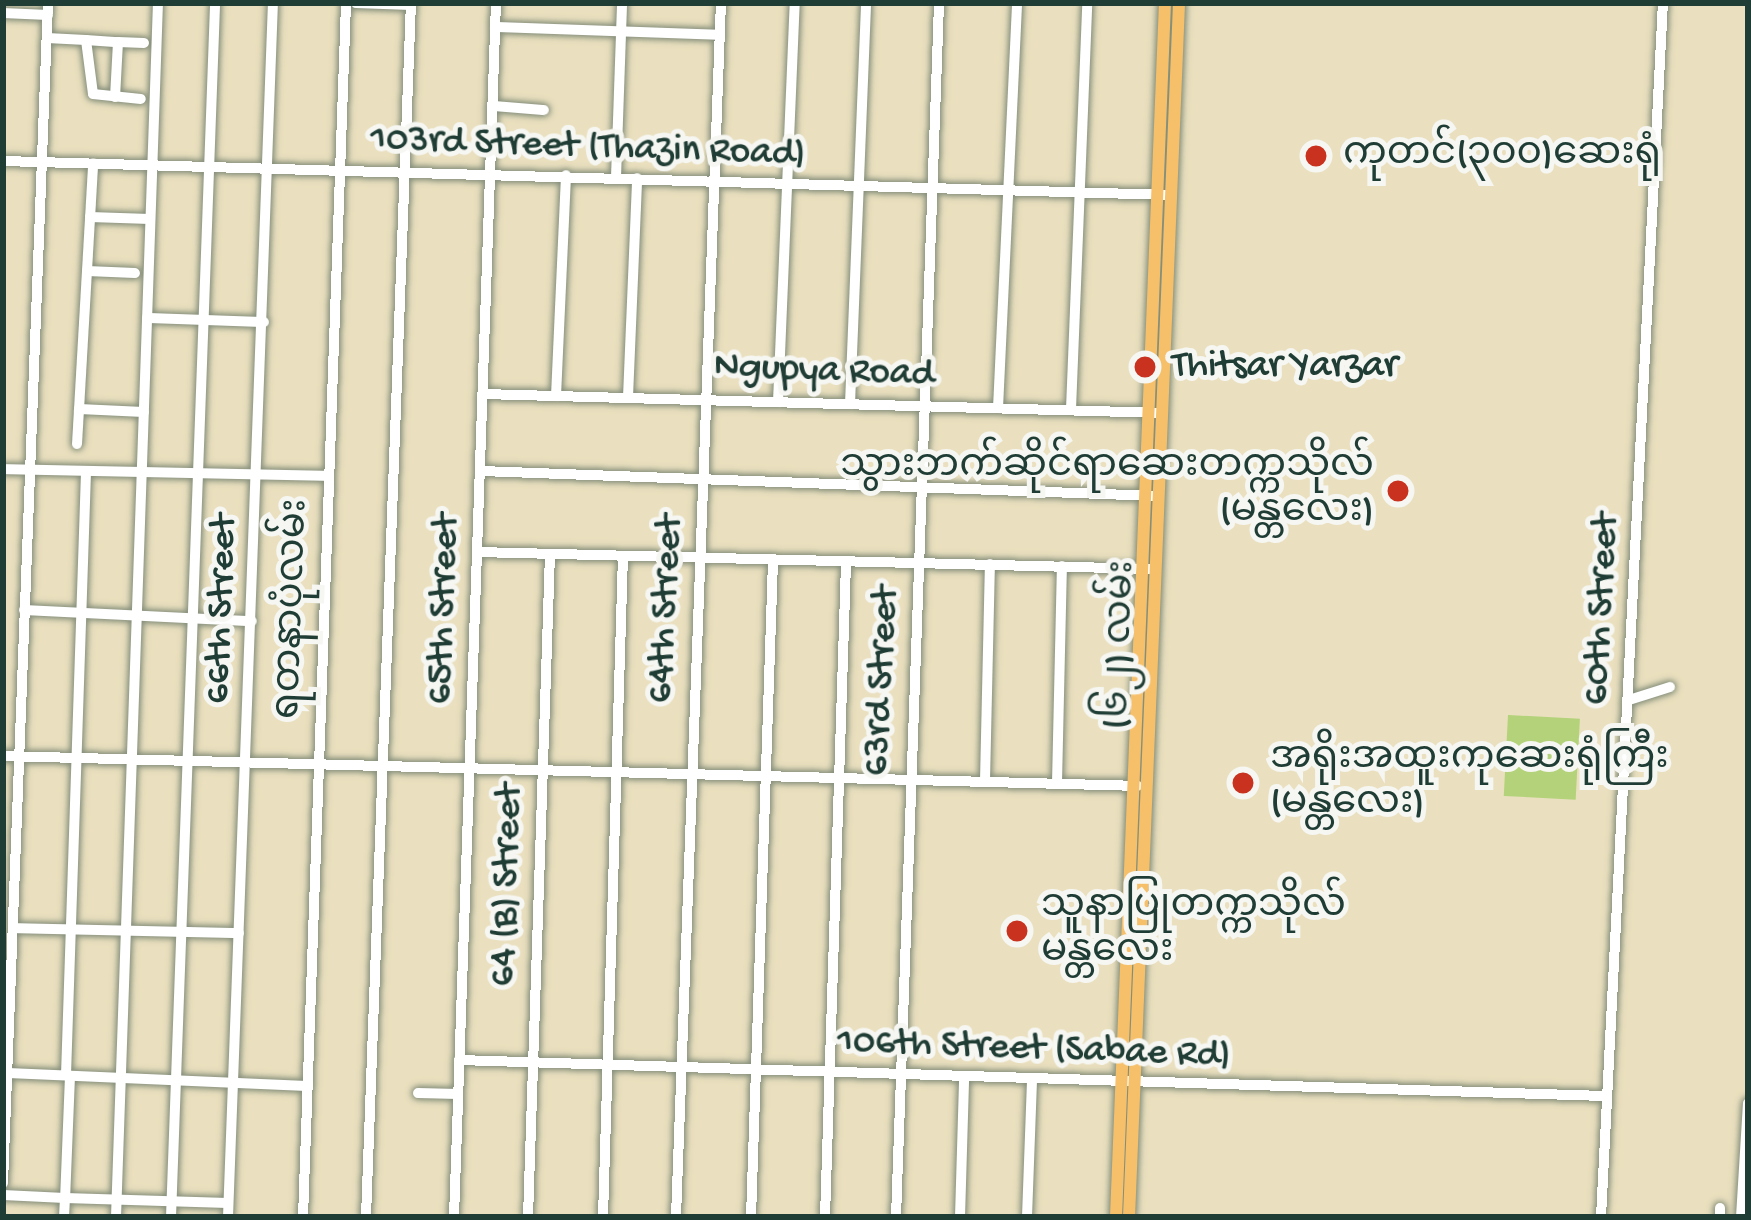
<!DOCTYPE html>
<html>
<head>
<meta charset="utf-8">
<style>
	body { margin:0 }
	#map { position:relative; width:1751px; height:1220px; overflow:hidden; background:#eae0bf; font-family:"Gochi Hand","Noto Sans Myanmar",sans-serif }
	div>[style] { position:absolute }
	.green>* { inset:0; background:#b3d279; transform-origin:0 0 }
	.roads { filter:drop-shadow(0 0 3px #848e7a) drop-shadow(0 0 3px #848e7a) }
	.minor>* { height:10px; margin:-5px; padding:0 5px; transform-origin:5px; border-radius:5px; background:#fff }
	.major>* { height:12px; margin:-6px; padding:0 6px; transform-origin:6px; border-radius:6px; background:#f6c06b }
	.dots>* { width:33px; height:33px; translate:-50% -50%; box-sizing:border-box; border:6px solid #f6f6f2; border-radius:50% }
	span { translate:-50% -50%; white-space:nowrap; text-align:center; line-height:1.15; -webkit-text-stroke:10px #f6f6f2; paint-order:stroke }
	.street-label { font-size:39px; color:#1f3d34 }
	.poi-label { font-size:39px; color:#1f3d34 }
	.left { translate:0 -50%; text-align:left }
	.right { translate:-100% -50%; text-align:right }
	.frame { position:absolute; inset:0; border:6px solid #1f3d34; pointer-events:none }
</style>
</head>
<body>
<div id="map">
	<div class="green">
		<div style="left:1508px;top:715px;width:72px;height:81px;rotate:3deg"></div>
	</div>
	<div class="roads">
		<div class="minor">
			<div style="left:356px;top:3px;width:55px;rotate:2.1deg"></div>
			<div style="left:3px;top:13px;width:45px;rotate:2.5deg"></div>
			<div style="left:495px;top:27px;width:225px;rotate:2deg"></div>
			<div style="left:47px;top:38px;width:39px;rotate:3deg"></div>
			<div style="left:86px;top:40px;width:54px;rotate:82.6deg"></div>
			<div style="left:93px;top:94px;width:48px;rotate:5.9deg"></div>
			<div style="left:86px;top:40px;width:32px;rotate:4deg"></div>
			<div style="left:118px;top:42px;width:55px;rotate:93.1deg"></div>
			<div style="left:118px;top:42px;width:26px;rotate:2deg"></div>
			<div style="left:493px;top:106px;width:51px;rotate:4.5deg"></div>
			<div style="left:3px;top:161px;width:1168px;rotate:1.67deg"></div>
			<div style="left:616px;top:177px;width:174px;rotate:-88deg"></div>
			<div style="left:90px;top:217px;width:60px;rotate:1.9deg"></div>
			<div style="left:87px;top:271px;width:48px;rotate:2.4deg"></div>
			<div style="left:147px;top:318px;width:117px;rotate:2deg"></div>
			<div style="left:483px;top:394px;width:679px;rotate:1.6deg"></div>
			<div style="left:556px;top:396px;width:221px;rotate:-87.4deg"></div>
			<div style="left:628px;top:397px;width:219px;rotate:-87.6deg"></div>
			<div style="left:778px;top:402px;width:399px;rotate:-87.6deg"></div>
			<div style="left:850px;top:404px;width:401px;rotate:-87.7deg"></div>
			<div style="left:998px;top:408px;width:405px;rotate:-87.3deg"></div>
			<div style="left:79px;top:409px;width:65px;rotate:2.6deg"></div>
			<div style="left:1071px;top:409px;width:406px;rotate:-87.7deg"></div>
			<div style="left:77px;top:444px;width:281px;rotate:-86.7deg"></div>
			<div style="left:3px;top:469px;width:326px;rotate:1.2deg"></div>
			<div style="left:481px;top:471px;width:676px;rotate:2.12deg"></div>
			<div style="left:477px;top:552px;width:678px;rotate:1.44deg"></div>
			<div style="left:24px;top:610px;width:228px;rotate:2.8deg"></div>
			<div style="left:1629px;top:700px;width:43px;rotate:-17.6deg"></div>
			<div style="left:3px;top:756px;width:1135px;rotate:1.51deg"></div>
			<div style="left:985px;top:781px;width:217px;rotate:-88.7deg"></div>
			<div style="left:1057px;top:783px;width:217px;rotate:-88.7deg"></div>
			<div style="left:13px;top:928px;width:226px;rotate:1.3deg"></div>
			<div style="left:459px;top:1060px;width:1149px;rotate:1.8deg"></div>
			<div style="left:8px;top:1073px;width:299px;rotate:2.5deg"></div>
			<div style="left:66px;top:1075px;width:604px;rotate:-88.1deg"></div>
			<div style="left:70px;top:1076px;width:122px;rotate:92.3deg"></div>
			<div style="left:65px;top:1198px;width:163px;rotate:1.8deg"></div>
			<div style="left:418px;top:1093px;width:40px;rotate:1.4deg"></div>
			<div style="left:3px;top:1183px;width:1181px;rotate:-87.82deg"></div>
			<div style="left:3px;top:1195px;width:62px;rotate:2.8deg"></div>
			<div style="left:65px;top:1198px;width:19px;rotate:93deg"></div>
			<div style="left:116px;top:1217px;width:1215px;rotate:-88.02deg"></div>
			<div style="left:171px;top:1217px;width:1215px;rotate:-87.92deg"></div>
			<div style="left:228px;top:1217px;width:1215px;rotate:-87.88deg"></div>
			<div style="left:303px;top:1217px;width:1215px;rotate:-87.97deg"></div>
			<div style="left:366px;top:1217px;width:1215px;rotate:-87.88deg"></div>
			<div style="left:454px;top:1217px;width:1215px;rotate:-88.02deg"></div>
			<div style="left:528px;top:1217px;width:663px;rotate:-88.1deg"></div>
			<div style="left:603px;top:1217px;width:661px;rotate:-88.27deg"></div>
			<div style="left:676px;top:1217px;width:1215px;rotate:-87.88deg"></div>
			<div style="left:751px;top:1217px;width:656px;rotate:-88.08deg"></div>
			<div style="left:825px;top:1217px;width:654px;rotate:-88.16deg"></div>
			<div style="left:896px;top:1217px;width:1215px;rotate:-87.97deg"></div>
			<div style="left:960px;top:1217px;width:137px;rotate:-88.3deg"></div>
			<div style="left:1027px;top:1217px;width:134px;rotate:-87.9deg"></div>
			<div style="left:1601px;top:1217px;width:1216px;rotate:-87.08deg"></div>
			<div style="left:1720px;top:1217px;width:9px;rotate:-90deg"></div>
			<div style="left:1741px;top:1217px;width:114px;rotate:-86.5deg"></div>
		</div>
		<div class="major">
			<div style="left:1116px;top:1217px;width:1215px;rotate:-87.69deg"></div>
			<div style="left:1129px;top:1217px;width:1215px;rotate:-87.64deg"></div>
		</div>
	</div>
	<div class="dots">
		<div style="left:1316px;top:156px;background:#c8321e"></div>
		<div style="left:1145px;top:367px;background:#c8321e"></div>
		<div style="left:1398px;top:491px;background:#c8321e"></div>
		<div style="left:1243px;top:783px;background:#c8321e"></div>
		<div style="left:1017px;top:931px;background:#c8321e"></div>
	</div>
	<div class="street-label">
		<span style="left:588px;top:148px;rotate:2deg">103rd Street (Thazin Road)</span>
		<span style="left:824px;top:372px;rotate:2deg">Ngupya Road</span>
		<span style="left:223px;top:609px;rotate:-88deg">66th Street</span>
		<span style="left:294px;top:609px;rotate:-88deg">ရတနာပုံလမ်း</span>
		<span style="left:445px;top:609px;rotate:-88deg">65th Street</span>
		<span style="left:667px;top:609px;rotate:-87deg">64th Street</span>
		<span style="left:1603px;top:609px;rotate:-87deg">60th Street</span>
		<span style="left:1122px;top:645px;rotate:-88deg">(၆၂) လမ်း</span>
		<span style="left:883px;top:681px;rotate:-87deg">63rd Street</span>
		<span style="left:508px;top:885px;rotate:-88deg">64 (B) Street</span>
		<span style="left:1034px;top:1050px;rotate:2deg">106th Street (Sabae Rd)</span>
	</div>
	<div class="poi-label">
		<span class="left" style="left:1343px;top:156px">ကုတင်(၃၀၀)ဆေးရုံ</span>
		<span class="left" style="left:1172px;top:367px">Thitsar Yarzar</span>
		<span class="right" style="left:1374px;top:491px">သွားဘက်ဆိုင်ရာဆေးတက္ကသိုလ်<br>(မန္တလေး)</span>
		<span class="left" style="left:1270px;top:783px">အရိုးအထူးကုဆေးရုံကြီး<br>(မန္တလေး)</span>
		<span class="left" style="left:1041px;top:931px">သူနာပြုတက္ကသိုလ်<br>မန္တလေး</span>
	</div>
	<div class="frame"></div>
</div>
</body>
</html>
